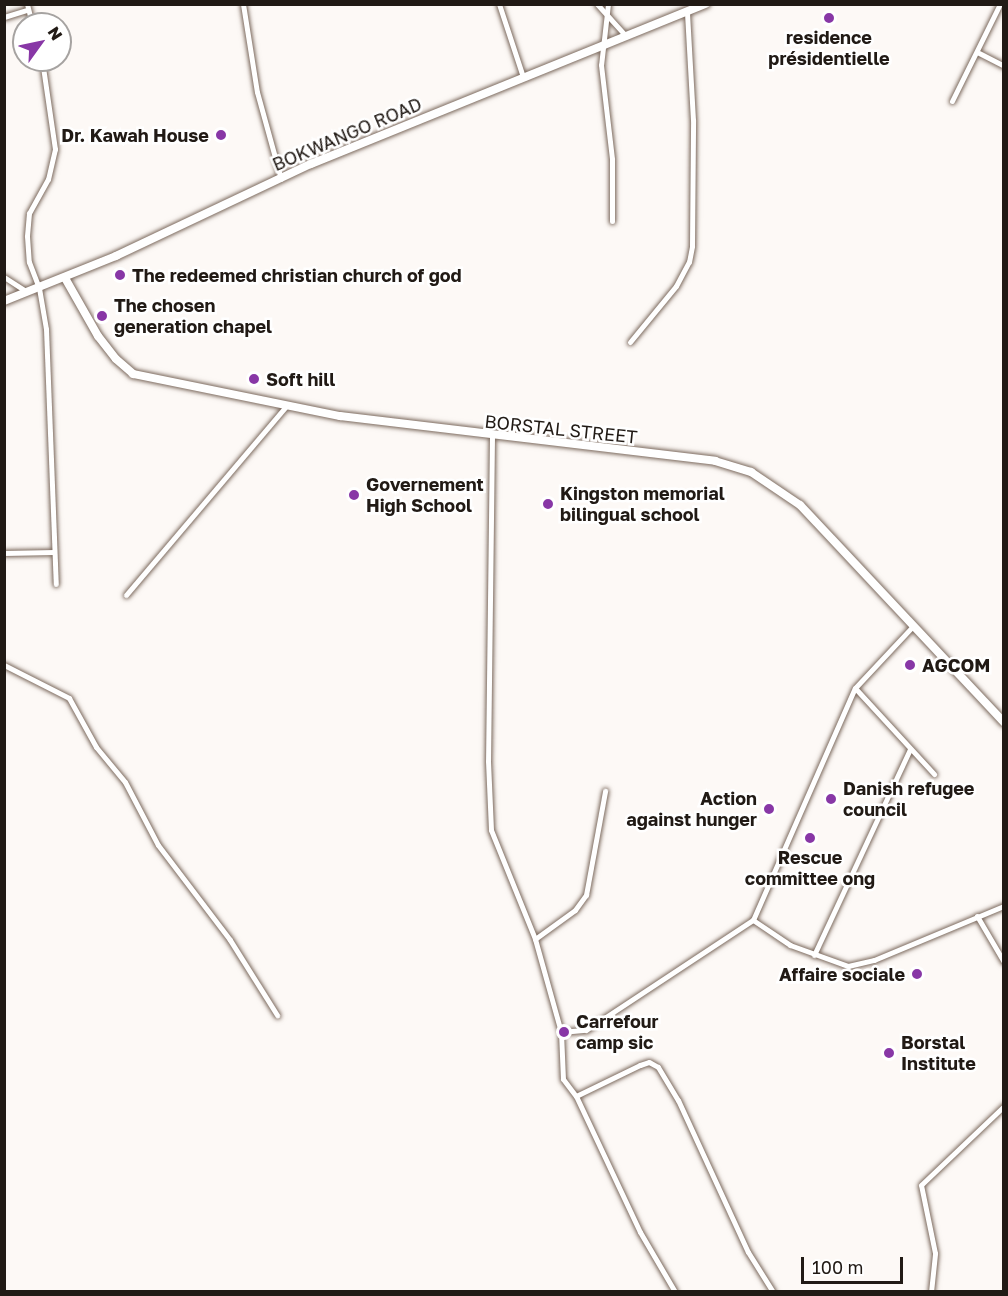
<!DOCTYPE html>
<html>
<head>
<meta charset="utf-8">
<style>
	body { margin:0 }
	#map { position:relative; width:1008px; height:1296px; overflow:hidden; background:#fdf9f6; font-family:"Golos Text",sans-serif }
	div>[style] { position:absolute }
	.roads { filter:drop-shadow(0 0 2px #7c6a5e) drop-shadow(0 0 2px #7c6a5e) }
	.street>* { height:5px; margin:-2.5px; padding:0 2.5px; transform-origin:2.5px; border-radius:2.5px; background:#fff }
	.secondary>* { height:8px; margin:-4px; padding:0 4px; transform-origin:4px; border-radius:4px; background:#fff }
	.dots>* { width:16px; height:16px; translate:-50% -50%; box-sizing:border-box; border:3px solid #fff; border-radius:50% }
	span { translate:-50% -50%; white-space:nowrap; text-align:center; line-height:1.15; -webkit-text-stroke:5px #fff; paint-order:stroke }
	.poi-label { font-size:18px; color:#211a15; font-weight:700 }
	.right { translate:-100% -50%; text-align:right }
	.left { translate:0 -50%; text-align:left }
	.street-label { font-size:18px; color:#211a15 }
	.frame { position:absolute; inset:0; border:6px solid #211a15; pointer-events:none }
	.north { position:absolute; left:12px; top:12px; width:60px; height:60px; box-sizing:border-box; background:#fff; border:2px solid #a6a3a1; border-radius:50%; rotate:57deg; font-size:16px; font-weight:700; line-height:24px; text-align:center; color:#211a15 }
	.north::after { content:''; display:block; margin:auto; width:21px; height:27px; background:#8837a6; clip-path:polygon(50% 0,100% 100%,50% 72%,0 100%) }
	.scale { position:absolute; left:801px; top:1257px; width:102px; height:27px; box-sizing:border-box; border:3px solid #211a15; border-top:0; padding-left:8px; font-size:18px; line-height:21px; white-space:nowrap; color:#211a15; -webkit-text-stroke:4px #fff; paint-order:stroke }
</style>
</head>
<body>
<div id="map">
	<div class="roads">
		<div class="street">
			<div style="left:27px;top:4px;width:21px;rotate:76deg"></div>
			<div style="left:243px;top:4px;width:89px;rotate:81deg"></div>
			<div style="left:257px;top:92px;width:90px;rotate:74.6deg"></div>
			<div style="left:499px;top:4px;width:77px;rotate:71.8deg"></div>
			<div style="left:597px;top:4px;width:42px;rotate:47.9deg"></div>
			<div style="left:608px;top:4px;width:61px;rotate:96.5deg"></div>
			<div style="left:601px;top:65px;width:95px;rotate:83.3deg"></div>
			<div style="left:612px;top:159px;width:62px;rotate:90deg"></div>
			<div style="left:4px;top:17px;width:24px;rotate:-17deg"></div>
			<div style="left:979px;top:53px;width:28px;rotate:27deg"></div>
			<div style="left:42px;top:60px;width:90px;rotate:81.7deg"></div>
			<div style="left:55px;top:149px;width:31px;rotate:103deg"></div>
			<div style="left:48px;top:179px;width:39px;rotate:119deg"></div>
			<div style="left:29px;top:213px;width:23px;rotate:95deg"></div>
			<div style="left:27px;top:236px;width:26px;rotate:86deg"></div>
			<div style="left:29px;top:262px;width:28px;rotate:69deg"></div>
			<div style="left:39px;top:288px;width:42px;rotate:80.3deg"></div>
			<div style="left:46px;top:329px;width:255px;rotate:87.8deg"></div>
			<div style="left:952px;top:101px;width:108px;rotate:-63.7deg"></div>
			<div style="left:4px;top:277px;width:27px;rotate:33deg"></div>
			<div style="left:630px;top:342px;width:72px;rotate:-50.6deg"></div>
			<div style="left:676px;top:286px;width:27px;rotate:-62deg"></div>
			<div style="left:689px;top:262px;width:16px;rotate:-79deg"></div>
			<div style="left:692px;top:246px;width:126px;rotate:-89.5deg"></div>
			<div style="left:693px;top:120px;width:108px;rotate:-93.2deg"></div>
			<div style="left:492px;top:437px;width:324px;rotate:90.7deg"></div>
			<div style="left:488px;top:761px;width:69px;rotate:87.5deg"></div>
			<div style="left:491px;top:830px;width:118px;rotate:68deg"></div>
			<div style="left:535px;top:939px;width:97px;rotate:74.4deg"></div>
			<div style="left:561px;top:1032px;width:25px;rotate:-5deg"></div>
			<div style="left:586px;top:1030px;width:200px;rotate:-33.4deg"></div>
			<div style="left:753px;top:920px;width:253px;rotate:-66.3deg"></div>
			<div style="left:855px;top:688px;width:83px;rotate:-46.9deg"></div>
			<div style="left:4px;top:553px;width:50px;rotate:-1.1deg"></div>
			<div style="left:126px;top:595px;width:249px;rotate:-49.7deg"></div>
			<div style="left:4px;top:665px;width:73px;rotate:26.9deg"></div>
			<div style="left:69px;top:698px;width:56px;rotate:61.1deg"></div>
			<div style="left:96px;top:747px;width:45px;rotate:50.4deg"></div>
			<div style="left:125px;top:782px;width:71px;rotate:62.4deg"></div>
			<div style="left:158px;top:845px;width:119px;rotate:52.8deg"></div>
			<div style="left:230px;top:940px;width:89px;rotate:57.9deg"></div>
			<div style="left:855px;top:688px;width:117px;rotate:47.4deg"></div>
			<div style="left:977px;top:916px;width:53px;rotate:59.6deg"></div>
			<div style="left:753px;top:920px;width:45px;rotate:34deg"></div>
			<div style="left:790px;top:945px;width:62px;rotate:19.9deg"></div>
			<div style="left:848px;top:966px;width:27px;rotate:-13deg"></div>
			<div style="left:874px;top:960px;width:141px;rotate:-22.6deg"></div>
			<div style="left:535px;top:939px;width:49px;rotate:-35.9deg"></div>
			<div style="left:575px;top:910px;width:19px;rotate:-54deg"></div>
			<div style="left:586px;top:895px;width:106px;rotate:-79.6deg"></div>
			<div style="left:814px;top:955px;width:227px;rotate:-65deg"></div>
			<div style="left:561px;top:1032px;width:47px;rotate:87.6deg"></div>
			<div style="left:563px;top:1079px;width:21px;rotate:53deg"></div>
			<div style="left:576px;top:1096px;width:150px;rotate:64.8deg"></div>
			<div style="left:640px;top:1232px;width:69px;rotate:59.7deg"></div>
			<div style="left:576px;top:1096px;width:71px;rotate:-25.8deg"></div>
			<div style="left:640px;top:1065px;width:9px;rotate:-18deg"></div>
			<div style="left:649px;top:1062px;width:10px;rotate:29deg"></div>
			<div style="left:658px;top:1067px;width:39px;rotate:59deg"></div>
			<div style="left:678px;top:1100px;width:167px;rotate:65.3deg"></div>
			<div style="left:748px;top:1252px;width:47px;rotate:58deg"></div>
			<div style="left:931px;top:1292px;width:39px;rotate:-84deg"></div>
			<div style="left:935px;top:1253px;width:69px;rotate:-101.6deg"></div>
			<div style="left:921px;top:1185px;width:115px;rotate:-43.6deg"></div>
		</div>
		<div class="secondary">
			<div style="left:65px;top:278px;width:67px;rotate:60.4deg"></div>
			<div style="left:98px;top:336px;width:29px;rotate:52deg"></div>
			<div style="left:116px;top:359px;width:23px;rotate:41deg"></div>
			<div style="left:133px;top:374px;width:211px;rotate:11.5deg"></div>
			<div style="left:340px;top:416px;width:378px;rotate:6.8deg"></div>
			<div style="left:715px;top:461px;width:38px;rotate:17deg"></div>
			<div style="left:751px;top:472px;width:59px;rotate:34deg"></div>
			<div style="left:800px;top:505px;width:298px;rotate:46.8deg"></div>
			<div style="left:4px;top:301px;width:121px;rotate:-21.9deg"></div>
			<div style="left:116px;top:256px;width:216px;rotate:-25.3deg"></div>
			<div style="left:311px;top:164px;width:426px;rotate:-22.1deg"></div>
		</div>
	</div>
	<div class="dots">
		<div style="left:829px;top:18px;background:#8837a6"></div>
		<div style="left:221px;top:135px;background:#8837a6"></div>
		<div style="left:120px;top:275px;background:#8837a6"></div>
		<div style="left:102px;top:316px;background:#8837a6"></div>
		<div style="left:254px;top:379px;background:#8837a6"></div>
		<div style="left:354px;top:495px;background:#8837a6"></div>
		<div style="left:548px;top:504px;background:#8837a6"></div>
		<div style="left:910px;top:665px;background:#8837a6"></div>
		<div style="left:831px;top:799px;background:#8837a6"></div>
		<div style="left:769px;top:809px;background:#8837a6"></div>
		<div style="left:810px;top:838px;background:#8837a6"></div>
		<div style="left:917px;top:974px;background:#8837a6"></div>
		<div style="left:564px;top:1032px;background:#8837a6"></div>
		<div style="left:889px;top:1053px;background:#8837a6"></div>
	</div>
	<div class="poi-label">
		<span style="left:829px;top:48px">residence<br>présidentielle</span>
		<span class="right" style="left:209px;top:135px">Dr. Kawah House</span>
		<span class="left" style="left:132px;top:275px">The redeemed christian church of god</span>
		<span class="left" style="left:114px;top:316px">The chosen<br>generation chapel</span>
		<span class="left" style="left:266px;top:379px">Soft hill</span>
		<span class="left" style="left:366px;top:495px">Governement<br>High School</span>
		<span class="left" style="left:560px;top:504px">Kingston memorial<br>bilingual school</span>
		<span class="left" style="left:922px;top:665px">AGCOM</span>
		<span class="left" style="left:843px;top:799px">Danish refugee<br>council</span>
		<span class="right" style="left:757px;top:809px">Action<br>against hunger</span>
		<span style="left:810px;top:868px">Rescue<br>committee ong</span>
		<span class="right" style="left:905px;top:974px">Affaire sociale</span>
		<span class="left" style="left:576px;top:1032px">Carrefour<br>camp sic</span>
		<span class="left" style="left:901px;top:1053px">Borstal<br>Institute</span>
	</div>
	<div class="street-label">
		<span style="left:347px;top:134px;rotate:-23deg">BOKWANGO ROAD</span>
		<span style="left:561px;top:429px;rotate:6deg">BORSTAL STREET</span>
	</div>
	<div class="frame"></div>
	<div class="north">N</div>
	<div class="scale">100 m</div>
</div>
</body>
</html>
